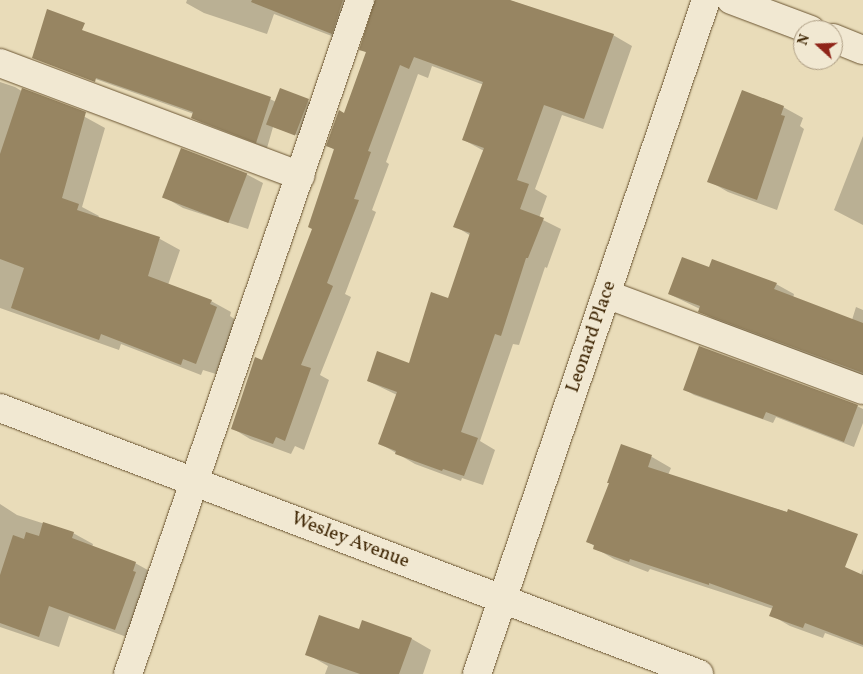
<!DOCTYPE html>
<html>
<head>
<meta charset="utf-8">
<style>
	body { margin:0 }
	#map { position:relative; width:863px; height:674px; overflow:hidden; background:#e9dcb9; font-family:Vollkorn,serif }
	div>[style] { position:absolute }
	.shadow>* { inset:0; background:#0003 }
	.building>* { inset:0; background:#978562; transform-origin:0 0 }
	.roads { filter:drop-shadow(0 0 1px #6a5431) drop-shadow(0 0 1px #6a5431) }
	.minor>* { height:28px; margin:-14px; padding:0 14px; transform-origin:14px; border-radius:14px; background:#f1e8d2 }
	span { translate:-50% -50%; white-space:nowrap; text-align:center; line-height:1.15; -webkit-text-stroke:4.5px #f1e8d2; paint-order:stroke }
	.street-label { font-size:19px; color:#3f2604 }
	.north { position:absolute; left:793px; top:20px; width:50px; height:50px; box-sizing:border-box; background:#f1e8d2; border:1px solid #aa9a80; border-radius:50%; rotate:290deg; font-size:14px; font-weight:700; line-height:20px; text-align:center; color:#3f2604 }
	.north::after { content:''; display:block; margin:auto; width:18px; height:22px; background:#8f2418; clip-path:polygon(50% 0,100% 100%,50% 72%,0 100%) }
</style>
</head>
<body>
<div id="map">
	<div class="shadow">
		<div style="clip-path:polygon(187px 0,367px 0,350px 43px,274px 14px,267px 34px,204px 13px,186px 3px)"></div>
		<div style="clip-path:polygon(376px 0,509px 0,613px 35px,632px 46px,603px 129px,562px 115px,535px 189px,547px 196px,539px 218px,561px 229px,547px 268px,545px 267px,519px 345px,513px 344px,480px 441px,495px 450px,483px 485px,462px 478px,461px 481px,415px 464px,379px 443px,397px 395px,368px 381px,409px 364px,449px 299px,471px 236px,455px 226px,484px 151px,464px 140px,484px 85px,432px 66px,428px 78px,418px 74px,386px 162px,389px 164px,372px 210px,376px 212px,345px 294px,351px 297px,320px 375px,329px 380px,304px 450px,295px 446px,291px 454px,250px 439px,232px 428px,263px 361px,313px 229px,335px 150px,328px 146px,345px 114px,367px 53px,361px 49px)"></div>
		<div style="clip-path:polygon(87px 76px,270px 99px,276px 102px,280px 89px,319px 106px,303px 137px,273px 127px,267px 148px,202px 123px,192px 118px,194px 114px)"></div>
		<div style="clip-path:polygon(0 82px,15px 87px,35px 99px,85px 117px,105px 128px,82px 207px,99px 216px,98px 218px,160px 239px,180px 250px,168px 285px,211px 301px,231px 312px,230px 316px,236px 320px,216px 374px,203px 370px,201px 375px,121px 344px,119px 350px,0 308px)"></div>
		<div style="clip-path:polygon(783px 107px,803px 118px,800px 126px,804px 129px,777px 210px,728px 192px,709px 181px)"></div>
		<div style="clip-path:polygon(863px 136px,863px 225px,834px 210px)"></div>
		<div style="clip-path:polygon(246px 174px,263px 183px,248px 229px,183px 208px,166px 198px)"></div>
		<div style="clip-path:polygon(710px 269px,776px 284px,794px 294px,793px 298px,852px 320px,856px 307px,863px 310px,863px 376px,717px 321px,699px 311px,700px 309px,669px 294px)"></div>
		<div style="clip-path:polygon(684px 389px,857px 406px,863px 409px,863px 423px,854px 447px,776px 417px,773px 423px,694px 395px)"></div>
		<div style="clip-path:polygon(621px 446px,652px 457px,671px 468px,668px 475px,822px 523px,822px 589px,851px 600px,863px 569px,863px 647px,825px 633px,823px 638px,790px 626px,771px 615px,773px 609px,650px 569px,648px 572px,614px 559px,595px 548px,595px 546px,588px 542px,610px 483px)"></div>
		<div style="clip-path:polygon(0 504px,17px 515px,73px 533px,93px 544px,92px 547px,135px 563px,155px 574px,135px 640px,69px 616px,59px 647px,0 627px)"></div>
		<div style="clip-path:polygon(360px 630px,412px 639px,431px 650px,423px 674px,325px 674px,328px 666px,307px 654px)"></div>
	</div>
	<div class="building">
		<div style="clip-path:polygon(252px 0,343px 0,332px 34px,251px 2px)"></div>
		<div style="clip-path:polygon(375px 0,510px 0,614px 34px,584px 119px,544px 105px,517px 180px,529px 184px,520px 209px,544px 218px,528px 258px,526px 258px,501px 336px,495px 334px,461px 432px,478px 438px,464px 476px,443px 469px,442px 471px,395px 454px,396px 451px,378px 444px,397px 392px,367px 381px,377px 351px,409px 363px,431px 292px,448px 298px,470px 233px,453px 227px,484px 148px,462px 140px,483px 82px,414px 57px,409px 69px,400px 65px,368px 151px,371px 152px,354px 199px,359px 200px,327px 283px,333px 286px,301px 365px,311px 368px,285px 441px,276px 437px,273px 444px,231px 429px,255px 357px,262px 360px,312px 229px,308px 227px,334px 149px,326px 146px,339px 110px,344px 113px,366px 52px,359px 50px)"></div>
		<div style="clip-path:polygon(47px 9px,85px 23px,82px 30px,271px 97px,256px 143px,191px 118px,193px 112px,96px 78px,95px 82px,32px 58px)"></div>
		<div style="clip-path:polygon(22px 88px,86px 112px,62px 198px,79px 204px,77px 210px,160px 237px,148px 276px,212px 300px,210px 304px,217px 307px,196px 364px,183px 359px,181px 365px,101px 334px,99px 340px,11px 308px,24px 268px,0 259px,0 154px)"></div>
		<div style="left:280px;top:88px;width:31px;height:39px;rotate:21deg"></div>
		<div style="clip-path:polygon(742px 90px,784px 106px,781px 115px,785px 116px,757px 200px,707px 182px)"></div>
		<div style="left:181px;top:148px;width:71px;height:53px;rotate:21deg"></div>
		<div style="clip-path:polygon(682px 257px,709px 267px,712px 259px,777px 283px,774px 289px,863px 323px,863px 373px,698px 312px,700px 306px,668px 294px)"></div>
		<div style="clip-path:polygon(699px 346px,858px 405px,844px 442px,766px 412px,763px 419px,683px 390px)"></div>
		<div style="clip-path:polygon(621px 444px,652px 455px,648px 467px,787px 512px,788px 509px,858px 534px,845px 567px,863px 575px,863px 645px,805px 623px,803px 628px,769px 616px,773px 606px,709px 583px,709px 585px,630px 559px,629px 562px,593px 549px,594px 545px,586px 542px,609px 483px,607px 483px)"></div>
		<div style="clip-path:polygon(43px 522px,74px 532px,72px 538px,136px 562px,133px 571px,136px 572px,115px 630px,49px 606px,39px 637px,0 623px,0 575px,13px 535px,24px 539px,26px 532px,39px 536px)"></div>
		<div style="clip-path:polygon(319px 615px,359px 629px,362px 620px,412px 638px,399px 674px,360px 674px,305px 655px)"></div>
	</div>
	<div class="roads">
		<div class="minor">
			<div style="left:731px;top:0;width:85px;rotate:20.6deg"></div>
			<div style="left:833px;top:38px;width:32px;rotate:22deg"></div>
			<div style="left:0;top:63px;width:321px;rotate:20.6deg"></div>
			<div style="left:606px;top:294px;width:274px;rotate:20.5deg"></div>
			<div style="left:0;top:408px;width:748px;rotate:20.83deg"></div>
			<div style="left:128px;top:674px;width:713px;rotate:-71.01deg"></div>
			<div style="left:477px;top:674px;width:712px;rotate:-71.23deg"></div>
		</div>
	</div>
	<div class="street-label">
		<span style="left:592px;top:337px;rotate:-71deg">Leonard Place</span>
		<span style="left:350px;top:541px;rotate:21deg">Wesley Avenue</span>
	</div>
	<div class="north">N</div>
</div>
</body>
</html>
